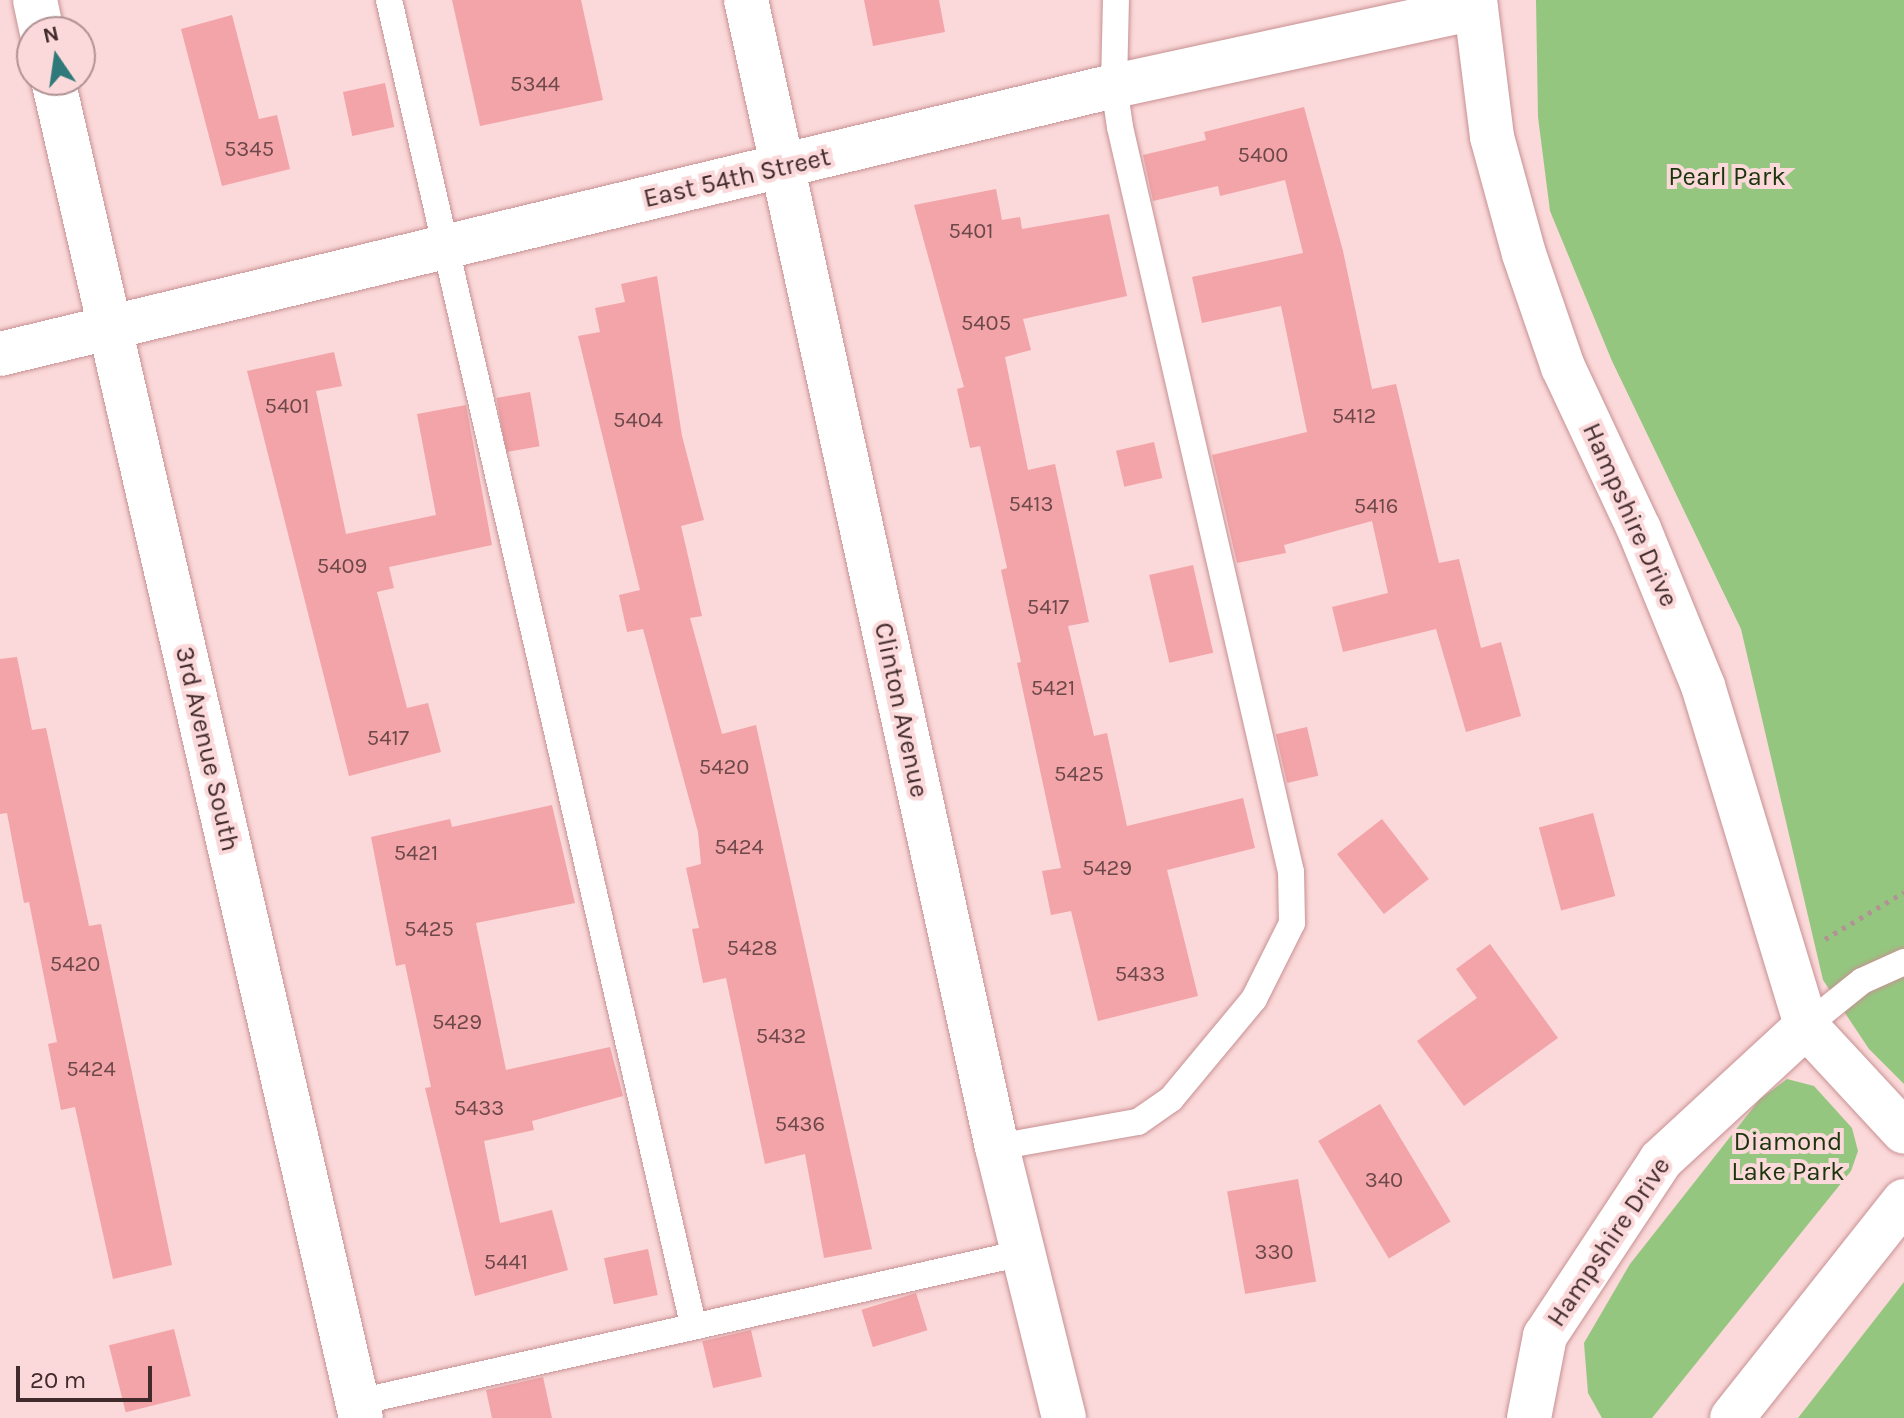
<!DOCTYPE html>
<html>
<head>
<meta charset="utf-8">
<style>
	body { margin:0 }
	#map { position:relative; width:1904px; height:1418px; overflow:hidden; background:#fbd8d9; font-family:Karla,sans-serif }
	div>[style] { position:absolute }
	.green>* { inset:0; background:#95c67f }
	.building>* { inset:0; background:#f2a4a8; transform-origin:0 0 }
	.path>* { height:5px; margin-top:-2.5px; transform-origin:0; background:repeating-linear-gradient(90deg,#b19394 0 4px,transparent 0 10px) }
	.roads { filter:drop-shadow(0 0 2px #c79193) drop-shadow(0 0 2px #c79193) }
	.lane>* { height:26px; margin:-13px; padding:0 13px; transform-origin:13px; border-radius:13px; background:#fff }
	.street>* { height:44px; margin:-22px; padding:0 22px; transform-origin:22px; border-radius:22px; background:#fff }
	.secondary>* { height:44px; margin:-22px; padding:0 22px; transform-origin:22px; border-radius:22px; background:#fff }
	span { translate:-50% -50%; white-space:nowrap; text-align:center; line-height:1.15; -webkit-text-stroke:8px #fbd8d9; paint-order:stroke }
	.number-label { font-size:22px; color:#6d484a }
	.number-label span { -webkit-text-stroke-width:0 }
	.park-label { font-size:26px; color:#1a350b }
	.street-label { font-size:26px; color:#412a2b }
	.north { position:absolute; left:16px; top:16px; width:80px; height:80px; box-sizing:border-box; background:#fbd8d9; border:2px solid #b19293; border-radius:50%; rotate:347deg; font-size:22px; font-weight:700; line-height:32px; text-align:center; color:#412a2b }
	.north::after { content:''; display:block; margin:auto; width:28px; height:36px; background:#30797a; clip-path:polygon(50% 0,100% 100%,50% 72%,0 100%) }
	.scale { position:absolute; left:16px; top:1366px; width:136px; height:36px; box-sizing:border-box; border:4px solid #412a2b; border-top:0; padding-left:10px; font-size:24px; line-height:28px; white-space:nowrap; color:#412a2b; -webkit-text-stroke:6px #fbd8d9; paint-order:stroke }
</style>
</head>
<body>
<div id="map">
	<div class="green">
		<div style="clip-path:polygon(1536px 0,1904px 0,1904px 1084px,1869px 1049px,1823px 980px,1741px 629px,1612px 361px,1550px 211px,1538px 117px)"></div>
		<div style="clip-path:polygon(1787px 1079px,1814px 1086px,1852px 1128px,1858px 1151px,1851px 1171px,1652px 1418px,1602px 1418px,1588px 1393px,1584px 1343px,1630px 1264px,1760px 1099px)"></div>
		<div style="clip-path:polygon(1904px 1282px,1904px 1418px,1798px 1418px)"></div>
	</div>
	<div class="building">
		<div style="clip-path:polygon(452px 0,581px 0,603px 100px,480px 126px)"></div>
		<div style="clip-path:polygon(864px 0,939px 0,945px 32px,873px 46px)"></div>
		<div style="clip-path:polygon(232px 15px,259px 119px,277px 115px,290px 169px,222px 186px,181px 29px)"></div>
		<div style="left:385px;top:83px;width:45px;height:43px;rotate:78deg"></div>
		<div style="clip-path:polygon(1304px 107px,1343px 251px,1372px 389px,1396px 384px,1439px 563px,1459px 559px,1481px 648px,1501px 642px,1521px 716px,1466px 732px,1436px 629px,1343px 652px,1332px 607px,1388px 593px,1372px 521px,1284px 545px,1286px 553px,1237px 563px,1212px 455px,1307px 432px,1281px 306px,1202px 323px,1192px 277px,1303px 253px,1285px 180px,1220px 196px,1218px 186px,1153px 201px,1143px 155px,1206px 140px,1204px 132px)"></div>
		<div style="clip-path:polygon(996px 189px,1002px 220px,1020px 217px,1022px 229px,1109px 214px,1127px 296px,1023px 319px,1031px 350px,1005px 357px,1028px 470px,1055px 464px,1089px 622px,1068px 626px,1094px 736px,1107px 733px,1127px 826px,1243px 798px,1255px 848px,1167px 870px,1198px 996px,1098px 1021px,1071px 911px,1051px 915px,1042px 871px,1061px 868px,1017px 663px,1021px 662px,1001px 570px,1007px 568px,980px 446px,970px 448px,957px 389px,964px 387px,914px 205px)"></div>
		<div style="clip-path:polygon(657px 276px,682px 436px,704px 520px,681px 526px,702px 616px,690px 618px,722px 734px,756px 725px,872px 1249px,824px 1258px,805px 1154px,765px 1164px,726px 978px,703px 983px,692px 929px,699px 928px,686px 868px,701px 864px,698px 832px,643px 629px,627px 632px,619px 595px,640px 590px,578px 336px,600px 332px,595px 308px,625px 302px,621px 284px)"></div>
		<div style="clip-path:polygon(334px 352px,342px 386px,316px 391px,346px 534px,436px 515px,417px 414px,466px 405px,492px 545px,389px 567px,394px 588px,377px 592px,407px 708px,428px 703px,441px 752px,349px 776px,247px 371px)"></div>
		<div style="left:530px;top:392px;width:55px;height:34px;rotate:80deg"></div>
		<div style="left:1154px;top:442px;width:37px;height:39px;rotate:77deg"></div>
		<div style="left:1193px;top:565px;width:90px;height:45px;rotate:77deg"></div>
		<div style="clip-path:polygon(17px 657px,32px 730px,46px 728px,89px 926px,101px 924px,172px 1265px,113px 1279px,75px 1107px,61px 1110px,48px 1044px,57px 1042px,29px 902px,24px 903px,7px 813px,0 814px,0 659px)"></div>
		<div style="left:1307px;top:727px;width:50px;height:32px;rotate:77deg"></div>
		<div style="clip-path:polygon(552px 805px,575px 903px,476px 923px,506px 1070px,610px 1047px,623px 1096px,532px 1121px,534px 1130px,484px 1141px,500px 1223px,552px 1210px,568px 1270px,475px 1296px,425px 1088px,431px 1087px,405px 964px,396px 966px,371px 837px,450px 819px,452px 827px)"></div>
		<div style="left:1593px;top:813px;width:86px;height:56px;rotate:75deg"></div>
		<div style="left:1382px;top:819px;width:76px;height:57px;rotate:52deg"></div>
		<div style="clip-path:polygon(1490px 944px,1558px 1038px,1464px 1106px,1417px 1041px,1477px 998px,1456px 969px)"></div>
		<div style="left:1380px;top:1104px;width:137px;height:72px;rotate:59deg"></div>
		<div style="left:1298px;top:1179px;width:104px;height:72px;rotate:80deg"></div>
		<div style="left:648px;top:1249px;width:47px;height:45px;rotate:78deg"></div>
		<div style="left:916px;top:1293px;width:39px;height:57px;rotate:73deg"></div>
		<div style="left:174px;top:1329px;width:69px;height:67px;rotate:76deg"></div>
		<div style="left:751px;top:1330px;width:48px;height:50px;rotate:77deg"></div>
		<div style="clip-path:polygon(543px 1377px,552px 1418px,492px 1418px,486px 1390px)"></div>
	</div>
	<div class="path">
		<div style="left:1825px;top:939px;width:92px;rotate:-30.7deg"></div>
	</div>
	<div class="roads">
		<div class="lane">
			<div style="left:389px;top:0;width:1358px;rotate:77.07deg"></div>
			<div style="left:1806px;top:1026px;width:72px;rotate:-38.8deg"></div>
			<div style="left:1862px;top:981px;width:46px;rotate:-24.3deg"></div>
			<div style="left:997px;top:1147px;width:143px;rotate:-10.1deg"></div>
			<div style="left:1138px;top:1122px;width:40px;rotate:-34.9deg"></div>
			<div style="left:1171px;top:1099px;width:130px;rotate:-50.3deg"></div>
			<div style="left:1254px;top:999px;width:85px;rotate:-63.4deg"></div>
			<div style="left:1292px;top:923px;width:51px;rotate:-91.1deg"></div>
			<div style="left:1291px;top:872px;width:764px;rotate:-102.93deg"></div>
			<div style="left:1120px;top:127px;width:41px;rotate:-98.3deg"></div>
			<div style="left:1114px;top:86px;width:86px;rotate:-88.7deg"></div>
			<div style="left:358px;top:1402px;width:686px;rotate:-12.64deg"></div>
		</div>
		<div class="street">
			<div style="left:35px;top:0;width:33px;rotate:78deg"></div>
			<div style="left:746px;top:0;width:1174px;rotate:77.66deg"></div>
			<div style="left:997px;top:1147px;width:279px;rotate:76.1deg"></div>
			<div style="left:1475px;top:0;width:138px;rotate:82.9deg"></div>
			<div style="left:1492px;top:137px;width:121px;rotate:74.7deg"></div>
			<div style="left:1524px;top:254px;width:120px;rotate:71deg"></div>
			<div style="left:1563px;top:367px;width:179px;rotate:64.9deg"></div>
			<div style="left:1639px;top:529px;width:170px;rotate:67.8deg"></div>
			<div style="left:1703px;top:686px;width:355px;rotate:73.1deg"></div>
			<div style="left:1806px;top:1026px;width:144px;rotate:47.2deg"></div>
			<div style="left:53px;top:80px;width:1373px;rotate:77.04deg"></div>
			<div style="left:0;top:354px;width:1146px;rotate:-13.53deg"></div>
			<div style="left:1114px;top:86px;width:370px;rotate:-12.2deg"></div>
			<div style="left:1529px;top:1418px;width:84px;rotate:-79deg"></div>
			<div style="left:1545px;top:1336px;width:211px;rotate:-56.6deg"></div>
			<div style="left:1661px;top:1160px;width:197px;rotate:-42.7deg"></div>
		</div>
		<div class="secondary">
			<div style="left:1732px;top:1418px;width:277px;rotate:-51.6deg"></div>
		</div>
	</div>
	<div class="number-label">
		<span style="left:535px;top:85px">5344</span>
		<span style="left:249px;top:150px">5345</span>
		<span style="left:1263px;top:156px">5400</span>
		<span style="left:971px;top:232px">5401</span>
		<span style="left:986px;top:324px">5405</span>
		<span style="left:287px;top:407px">5401</span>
		<span style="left:1354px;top:417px">5412</span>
		<span style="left:638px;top:421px">5404</span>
		<span style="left:1031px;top:505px">5413</span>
		<span style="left:1376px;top:507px">5416</span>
		<span style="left:342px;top:567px">5409</span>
		<span style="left:1048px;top:608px">5417</span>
		<span style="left:1053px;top:689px">5421</span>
		<span style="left:388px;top:739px">5417</span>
		<span style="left:724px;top:768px">5420</span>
		<span style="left:1079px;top:775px">5425</span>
		<span style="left:739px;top:848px">5424</span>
		<span style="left:416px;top:854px">5421</span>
		<span style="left:1107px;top:869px">5429</span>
		<span style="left:429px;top:930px">5425</span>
		<span style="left:752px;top:949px">5428</span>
		<span style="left:75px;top:965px">5420</span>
		<span style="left:1140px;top:975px">5433</span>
		<span style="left:457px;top:1023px">5429</span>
		<span style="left:781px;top:1037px">5432</span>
		<span style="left:91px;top:1070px">5424</span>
		<span style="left:479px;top:1109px">5433</span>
		<span style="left:800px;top:1125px">5436</span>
		<span style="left:1384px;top:1181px">340</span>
		<span style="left:1274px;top:1253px">330</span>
		<span style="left:506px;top:1263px">5441</span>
	</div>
	<div class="park-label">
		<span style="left:1727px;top:177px">Pearl Park</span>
		<span style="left:1788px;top:1157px">Diamond<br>Lake Park</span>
	</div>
	<div class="street-label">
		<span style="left:737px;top:178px;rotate:-13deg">East 54th Street</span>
		<span style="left:1630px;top:515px;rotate:66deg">Hampshire Drive</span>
		<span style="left:901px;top:710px;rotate:78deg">Clinton Avenue</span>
		<span style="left:207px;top:749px;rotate:77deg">3rd Avenue South</span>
		<span style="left:1609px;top:1242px;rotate:-56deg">Hampshire Drive</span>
	</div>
	<div class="north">N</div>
	<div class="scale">20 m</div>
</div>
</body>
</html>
